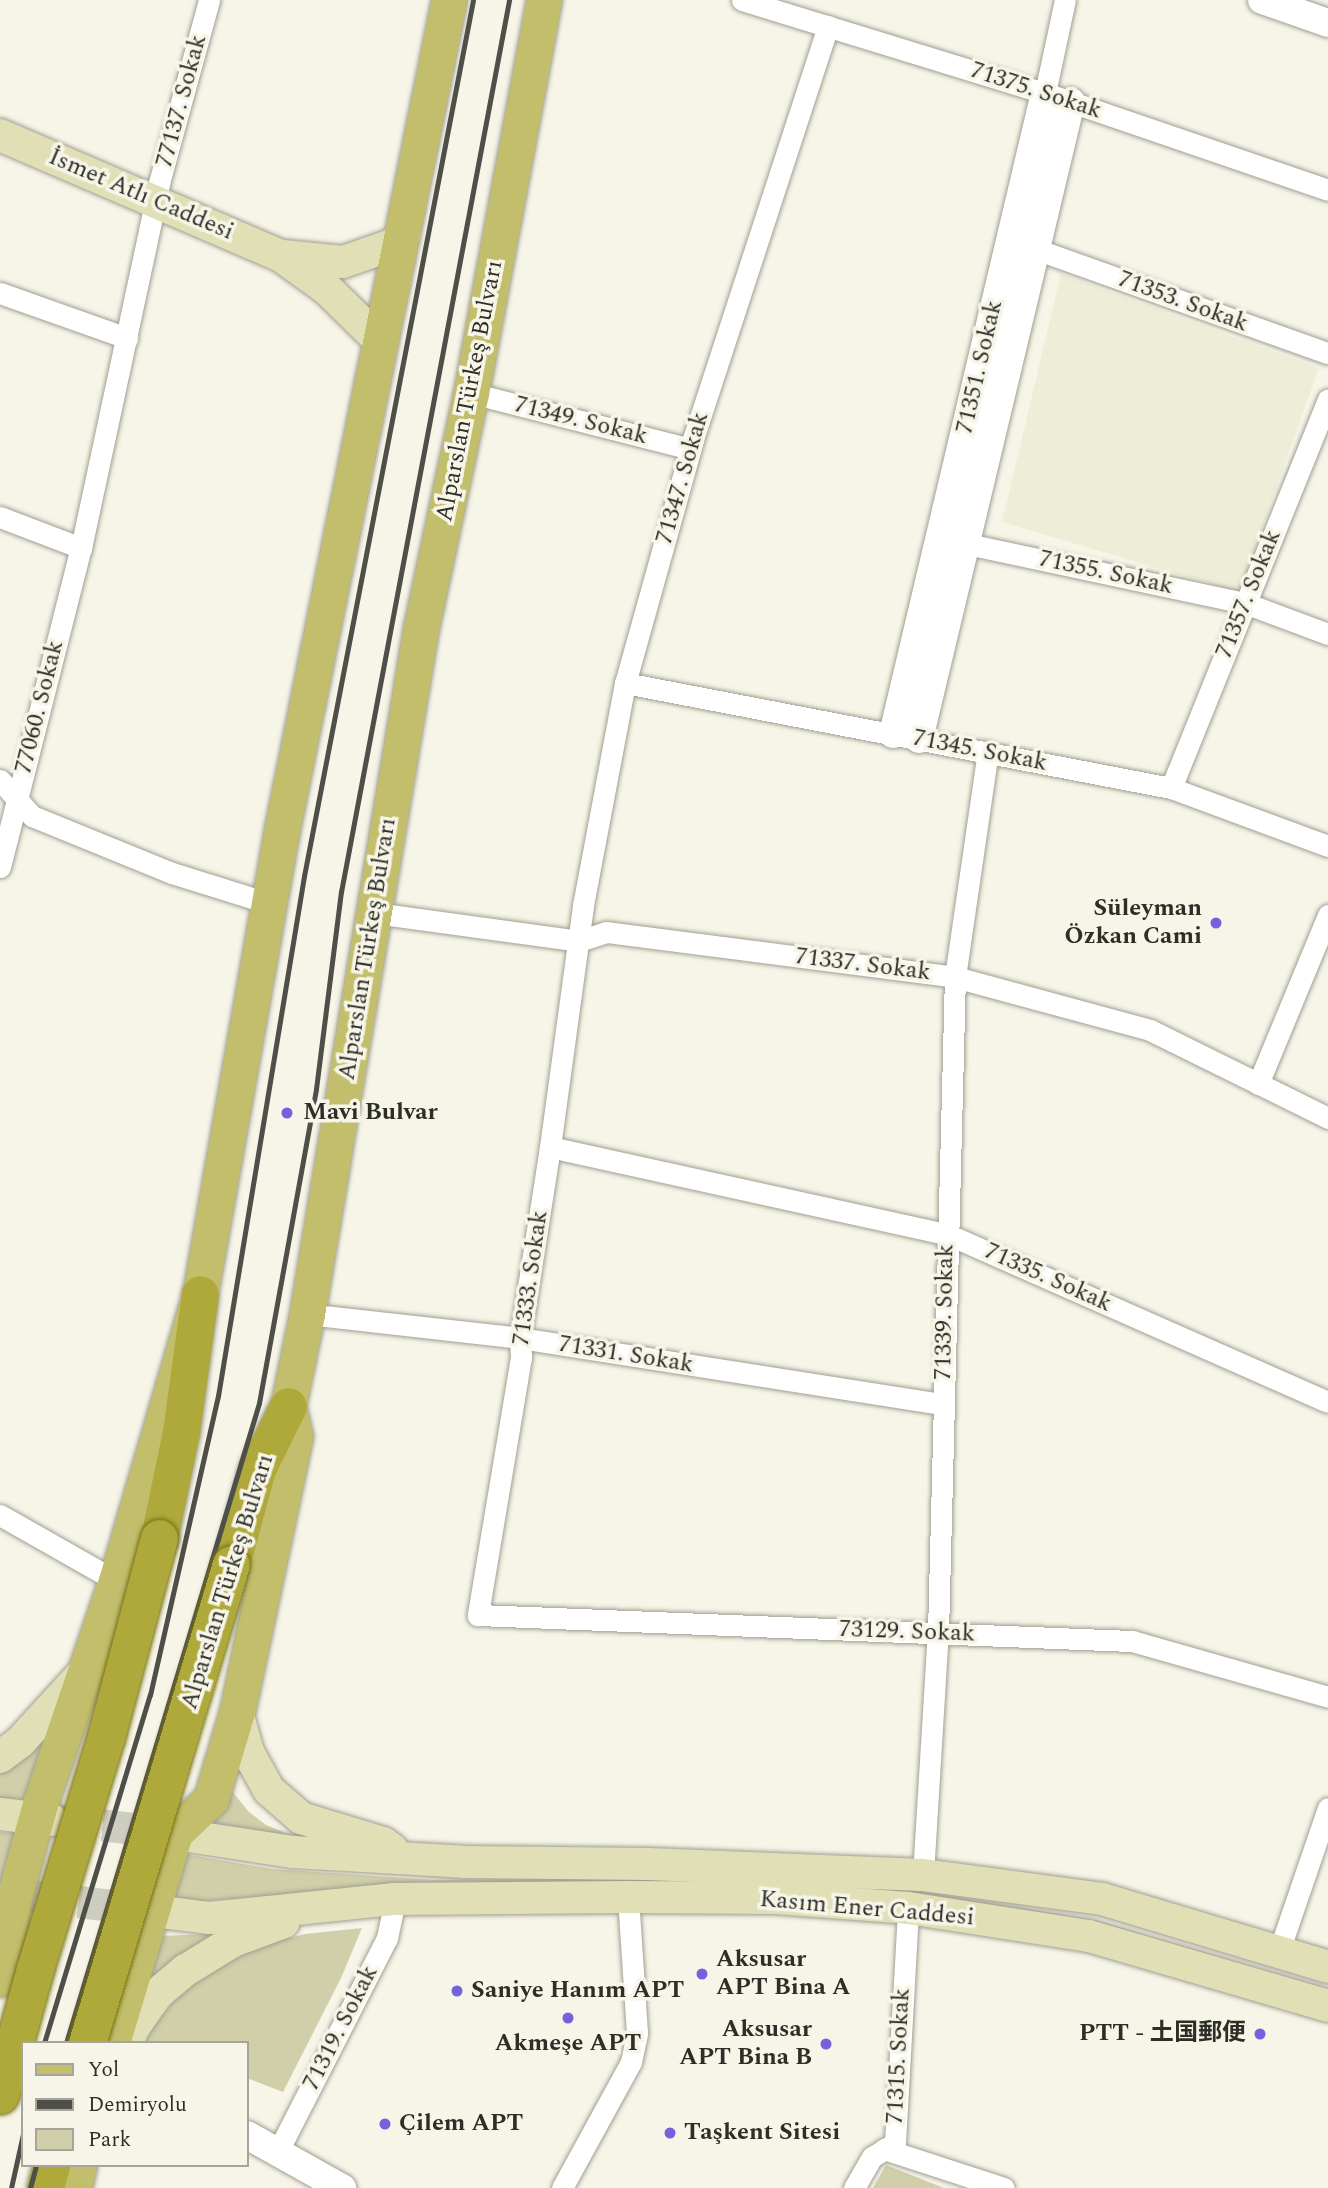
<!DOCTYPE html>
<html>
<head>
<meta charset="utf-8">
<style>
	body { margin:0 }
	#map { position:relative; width:1328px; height:2188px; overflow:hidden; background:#f6f5e8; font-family:Spectral,"Noto Sans SC",serif }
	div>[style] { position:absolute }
	.built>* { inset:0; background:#ededd8 }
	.green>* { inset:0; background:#d0cfa9 }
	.secondary-tunnel>* { height:32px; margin-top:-16px; transform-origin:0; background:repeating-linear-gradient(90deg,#cecdc2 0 32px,transparent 0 48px) }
	.roads { filter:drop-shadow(0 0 2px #9f9f92) drop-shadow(0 0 2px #9f9f92) }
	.minor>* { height:21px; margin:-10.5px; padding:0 10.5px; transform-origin:10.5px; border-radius:10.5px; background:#fff }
	.tertiary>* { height:28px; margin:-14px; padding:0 14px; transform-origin:14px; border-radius:14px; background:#fff }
	.secondary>* { height:32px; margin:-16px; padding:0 16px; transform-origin:16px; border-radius:16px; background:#e1dfb5 }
	.primary>* { height:35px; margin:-17.5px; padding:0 17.5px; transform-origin:17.5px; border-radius:17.5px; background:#c3be6b }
	.trunk>* { height:37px; margin:-18.5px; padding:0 18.5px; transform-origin:18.5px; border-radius:18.5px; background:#afa83a }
	.rail>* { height:5px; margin:-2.5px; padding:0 2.5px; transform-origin:2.5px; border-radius:2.5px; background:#4f4f49 }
	.bridges { filter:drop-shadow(0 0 2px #757014) drop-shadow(0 0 2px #757014) }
	.trunk-bridge>* { height:37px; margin:-18.5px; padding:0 18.5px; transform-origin:18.5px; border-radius:18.5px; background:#afa83a }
	.dots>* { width:19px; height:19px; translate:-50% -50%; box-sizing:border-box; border:4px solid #f6f5e8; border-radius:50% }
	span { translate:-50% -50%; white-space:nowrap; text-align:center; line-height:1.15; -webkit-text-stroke:7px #f6f5e8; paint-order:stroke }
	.street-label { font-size:24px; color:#2e2e29 }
	.poi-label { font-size:24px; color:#2e2e29; font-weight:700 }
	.right { translate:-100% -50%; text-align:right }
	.left { translate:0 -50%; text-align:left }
	.legend { position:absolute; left:21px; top:2041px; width:228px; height:126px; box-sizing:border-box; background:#f6f5e8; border:2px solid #a6a59c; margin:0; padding:9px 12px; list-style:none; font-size:21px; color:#2e2e29 }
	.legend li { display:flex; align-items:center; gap:14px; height:35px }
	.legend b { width:35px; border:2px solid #a6a59c }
</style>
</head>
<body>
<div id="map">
	<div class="built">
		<div style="clip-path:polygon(1061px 274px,1319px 368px,1239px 592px,1002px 522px)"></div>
	</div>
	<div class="green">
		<div style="clip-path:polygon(61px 1710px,29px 1800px,0 1798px,0 1767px)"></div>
		<div style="clip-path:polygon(221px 1768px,232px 1791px,248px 1811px,266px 1825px,304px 1840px,198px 1824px)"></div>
		<div style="clip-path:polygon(0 1832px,15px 1833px,0 1885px)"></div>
		<div style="clip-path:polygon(184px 1854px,273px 1869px,433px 1880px,788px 1882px,920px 1892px,1095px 1920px,1328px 1989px,1328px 1995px,1093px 1927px,391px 1889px,174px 1903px)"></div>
		<div style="clip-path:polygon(362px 1928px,341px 1978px,283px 2092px,247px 2078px,247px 2043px,145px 2043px,153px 2026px,178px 1996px,223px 1963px,268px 1943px,305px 1934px)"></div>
		<div style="clip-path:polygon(233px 1933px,148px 1991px,148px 1945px,161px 1936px)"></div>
		<div style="clip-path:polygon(886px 2165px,944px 2188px,873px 2188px)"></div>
	</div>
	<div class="secondary-tunnel">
		<div style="left:55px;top:1820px;width:108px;rotate:6.4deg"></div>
		<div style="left:31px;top:1896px;width:107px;rotate:7deg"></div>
	</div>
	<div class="roads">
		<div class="minor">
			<div style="left:742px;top:0;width:317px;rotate:17.1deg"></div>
			<div style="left:1045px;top:93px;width:299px;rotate:18.9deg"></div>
			<div style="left:828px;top:26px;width:435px;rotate:108.1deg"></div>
			<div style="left:693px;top:440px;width:252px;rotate:105.6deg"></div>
			<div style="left:625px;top:683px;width:227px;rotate:100.7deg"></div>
			<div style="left:583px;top:906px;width:243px;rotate:97.8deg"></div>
			<div style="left:550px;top:1147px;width:193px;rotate:98.9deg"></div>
			<div style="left:520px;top:1338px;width:19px;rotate:87deg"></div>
			<div style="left:521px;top:1357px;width:262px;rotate:99.5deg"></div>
			<div style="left:478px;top:1615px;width:655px;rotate:2.28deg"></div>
			<div style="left:1132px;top:1641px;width:204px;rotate:15.9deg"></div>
			<div style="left:1045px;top:93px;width:95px;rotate:-77.9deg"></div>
			<div style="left:1038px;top:250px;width:308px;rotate:19.6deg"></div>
			<div style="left:0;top:293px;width:135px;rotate:19.5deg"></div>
			<div style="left:471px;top:393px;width:226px;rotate:14.3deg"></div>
			<div style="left:0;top:517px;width:87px;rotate:20.9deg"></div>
			<div style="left:967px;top:544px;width:284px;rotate:12deg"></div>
			<div style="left:1245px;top:603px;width:89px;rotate:20.5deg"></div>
			<div style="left:625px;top:683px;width:556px;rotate:10.89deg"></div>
			<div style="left:1171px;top:788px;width:167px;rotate:20.3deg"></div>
			<div style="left:0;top:780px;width:48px;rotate:48.4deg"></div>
			<div style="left:32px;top:816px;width:151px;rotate:22.2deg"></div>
			<div style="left:172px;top:873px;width:101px;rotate:17.4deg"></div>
			<div style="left:1171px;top:788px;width:419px;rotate:-68deg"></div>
			<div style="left:0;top:867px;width:329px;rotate:-75.8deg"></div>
			<div style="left:81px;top:548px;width:373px;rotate:-77.9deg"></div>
			<div style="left:159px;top:183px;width:190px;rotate:-74.7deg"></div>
			<div style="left:375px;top:913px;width:206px;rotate:7.8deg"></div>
			<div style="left:579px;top:941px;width:28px;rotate:-18deg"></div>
			<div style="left:606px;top:932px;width:352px;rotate:7.3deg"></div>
			<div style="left:955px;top:977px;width:202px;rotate:15.2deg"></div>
			<div style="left:1150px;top:1030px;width:199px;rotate:26.3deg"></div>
			<div style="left:1258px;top:1084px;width:183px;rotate:-67.5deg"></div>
			<div style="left:550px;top:1147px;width:406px;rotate:12.4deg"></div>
			<div style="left:947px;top:1234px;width:416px;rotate:23.8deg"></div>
			<div style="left:307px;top:1314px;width:214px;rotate:6.4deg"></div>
			<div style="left:520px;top:1338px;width:428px;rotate:8.9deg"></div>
			<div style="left:0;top:1515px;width:133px;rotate:29.6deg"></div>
			<div style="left:923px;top:1875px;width:242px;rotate:-86.5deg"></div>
			<div style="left:938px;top:1633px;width:656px;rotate:-88.52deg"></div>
			<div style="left:955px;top:977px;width:228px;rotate:-81.7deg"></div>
			<div style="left:1279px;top:1951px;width:151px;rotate:-71.1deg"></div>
			<div style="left:884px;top:2149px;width:126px;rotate:18deg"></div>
			<div style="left:277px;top:2153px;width:242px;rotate:-62.9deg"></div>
			<div style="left:387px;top:1938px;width:40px;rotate:-78deg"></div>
			<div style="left:562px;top:2188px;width:144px;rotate:-61.3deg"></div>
			<div style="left:631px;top:2062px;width:30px;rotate:-78deg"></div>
			<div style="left:637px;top:2033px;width:136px;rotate:-93.8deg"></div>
			<div style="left:854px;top:2188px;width:36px;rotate:-60deg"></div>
			<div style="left:872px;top:2157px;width:27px;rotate:-31deg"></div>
			<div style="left:895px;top:2143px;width:235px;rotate:-86.8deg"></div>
		</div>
		<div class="tertiary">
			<div style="left:1262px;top:0;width:70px;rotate:19.2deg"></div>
			<div style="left:893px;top:734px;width:659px;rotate:-76.66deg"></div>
			<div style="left:919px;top:739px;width:655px;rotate:-76.58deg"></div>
			<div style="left:247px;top:2135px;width:109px;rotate:29.2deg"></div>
		</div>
		<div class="secondary">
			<div style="left:0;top:135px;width:306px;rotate:23.3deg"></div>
			<div style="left:281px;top:256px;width:57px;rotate:35.7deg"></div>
			<div style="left:327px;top:289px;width:76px;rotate:44.5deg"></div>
			<div style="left:283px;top:256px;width:60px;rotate:5.7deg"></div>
			<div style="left:343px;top:262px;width:52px;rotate:-19.1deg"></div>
			<div style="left:392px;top:245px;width:16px;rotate:-40deg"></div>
			<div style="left:237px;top:1712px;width:41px;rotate:74.6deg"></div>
			<div style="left:248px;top:1752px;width:43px;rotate:61.1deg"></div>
			<div style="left:269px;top:1790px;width:43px;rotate:41.2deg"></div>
			<div style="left:301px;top:1818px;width:86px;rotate:17deg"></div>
			<div style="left:383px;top:1843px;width:11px;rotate:34deg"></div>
			<div style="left:0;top:1757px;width:25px;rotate:-37deg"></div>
			<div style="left:20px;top:1742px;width:96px;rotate:-47.5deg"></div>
			<div style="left:0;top:1814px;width:52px;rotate:6.6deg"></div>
			<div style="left:162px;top:1832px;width:133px;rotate:8.7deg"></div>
			<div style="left:293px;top:1852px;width:171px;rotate:3.3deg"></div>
			<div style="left:464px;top:1862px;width:184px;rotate:0.6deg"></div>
			<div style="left:648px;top:1864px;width:275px;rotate:2.3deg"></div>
			<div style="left:923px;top:1875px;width:181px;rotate:7.6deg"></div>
			<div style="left:1102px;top:1899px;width:236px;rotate:16.7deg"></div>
			<div style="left:137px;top:1909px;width:74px;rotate:7deg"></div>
			<div style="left:210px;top:1918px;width:186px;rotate:-5.9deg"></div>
			<div style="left:395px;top:1899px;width:233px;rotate:-0.5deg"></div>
			<div style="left:628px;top:1897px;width:148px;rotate:0.4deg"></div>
			<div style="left:776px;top:1898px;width:132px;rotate:4.3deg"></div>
			<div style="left:908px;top:1908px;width:183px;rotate:8.8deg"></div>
			<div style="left:1089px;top:1936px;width:249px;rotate:16.3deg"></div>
			<div style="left:128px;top:2043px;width:14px;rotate:-73deg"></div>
			<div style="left:132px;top:2030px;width:44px;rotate:-55.2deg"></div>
			<div style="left:157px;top:1994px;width:38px;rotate:-40deg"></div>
			<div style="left:186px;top:1970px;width:55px;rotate:-31.7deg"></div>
			<div style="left:233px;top:1941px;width:54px;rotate:-20.4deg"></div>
		</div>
		<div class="primary">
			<div style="left:0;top:1979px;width:86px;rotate:-80deg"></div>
			<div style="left:15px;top:1894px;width:97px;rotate:-74.4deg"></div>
			<div style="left:41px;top:1801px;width:232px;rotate:-71.2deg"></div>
			<div style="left:116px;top:1581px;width:299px;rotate:-73.7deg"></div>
			<div style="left:200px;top:1294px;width:472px;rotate:-80deg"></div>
			<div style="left:282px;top:829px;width:846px;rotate:-78.61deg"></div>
			<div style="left:112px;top:2043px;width:219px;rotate:-73.3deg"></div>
			<div style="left:175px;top:1833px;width:50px;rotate:-43.4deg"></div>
			<div style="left:211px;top:1799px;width:91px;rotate:-73.4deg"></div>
			<div style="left:237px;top:1712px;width:282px;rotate:-78.1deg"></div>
			<div style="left:295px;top:1436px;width:31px;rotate:-103deg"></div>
			<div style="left:288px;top:1406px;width:94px;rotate:-78.3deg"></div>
			<div style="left:307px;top:1314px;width:695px;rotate:-80.56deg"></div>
			<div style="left:421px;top:628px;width:240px;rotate:-78deg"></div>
			<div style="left:471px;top:393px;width:400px;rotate:-79.5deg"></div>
			<div style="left:74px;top:2188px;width:24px;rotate:-78deg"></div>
		</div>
		<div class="trunk">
			<div style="left:159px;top:1538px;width:108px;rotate:-78.3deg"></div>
			<div style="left:181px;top:1432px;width:139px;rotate:-82.2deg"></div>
			<div style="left:231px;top:1564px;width:98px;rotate:-74.7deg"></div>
			<div style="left:257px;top:1469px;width:70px;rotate:-63.8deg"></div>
			<div style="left:45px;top:2188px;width:24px;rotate:-75deg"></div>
		</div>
	</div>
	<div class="rail">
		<div style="left:44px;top:2043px;width:364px;rotate:-73.1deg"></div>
		<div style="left:150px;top:1695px;width:307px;rotate:-77.2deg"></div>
		<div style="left:218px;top:1396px;width:527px;rotate:-80.61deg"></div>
		<div style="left:304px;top:876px;width:892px;rotate:-79.08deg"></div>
		<div style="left:66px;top:2043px;width:668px;rotate:-73.22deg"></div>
		<div style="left:259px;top:1403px;width:319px;rotate:-79.7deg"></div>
		<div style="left:316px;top:1089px;width:199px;rotate:-82.8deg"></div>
		<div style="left:341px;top:892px;width:908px;rotate:-79.33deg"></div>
		<div style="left:11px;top:2188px;width:55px;rotate:-77.5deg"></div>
		<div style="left:30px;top:2188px;width:24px;rotate:-75deg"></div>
	</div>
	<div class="bridges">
		<div class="trunk-bridge">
			<div style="left:87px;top:2043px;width:500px;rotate:-73.27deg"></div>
			<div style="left:0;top:2095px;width:131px;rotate:-74.5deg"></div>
			<div style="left:35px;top:1969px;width:243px;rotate:-73deg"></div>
			<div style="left:106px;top:1737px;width:206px;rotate:-75.1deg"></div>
		</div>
	</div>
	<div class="dots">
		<div style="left:1216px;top:923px;background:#7362dc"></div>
		<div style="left:287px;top:1113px;background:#7362dc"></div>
		<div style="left:702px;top:1974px;background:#7362dc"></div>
		<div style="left:457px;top:1991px;background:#7362dc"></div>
		<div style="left:568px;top:2018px;background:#7362dc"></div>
		<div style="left:1260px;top:2034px;background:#7362dc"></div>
		<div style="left:826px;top:2044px;background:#7362dc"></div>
		<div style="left:385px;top:2124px;background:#7362dc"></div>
		<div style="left:670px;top:2133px;background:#7362dc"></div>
	</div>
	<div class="street-label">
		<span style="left:1036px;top:91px;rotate:18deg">71375. Sokak</span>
		<span style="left:182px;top:101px;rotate:-75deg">77137. Sokak</span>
		<span style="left:141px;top:195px;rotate:23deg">İsmet Atlı Caddesi</span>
		<span style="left:1183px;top:302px;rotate:20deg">71353. Sokak</span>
		<span style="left:980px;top:367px;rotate:-77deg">71351. Sokak</span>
		<span style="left:470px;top:391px;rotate:-79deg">Alparslan Türkeş Bulvarı</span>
		<span style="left:581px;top:421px;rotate:14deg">71349. Sokak</span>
		<span style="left:683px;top:478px;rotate:-74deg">71347. Sokak</span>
		<span style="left:1106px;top:573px;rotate:12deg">71355. Sokak</span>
		<span style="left:1249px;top:594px;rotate:-68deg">71357. Sokak</span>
		<span style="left:40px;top:707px;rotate:-76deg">77060. Sokak</span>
		<span style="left:980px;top:751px;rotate:11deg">71345. Sokak</span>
		<span style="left:368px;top:949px;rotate:-81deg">Alparslan Türkeş Bulvarı</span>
		<span style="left:863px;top:965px;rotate:7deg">71337. Sokak</span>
		<span style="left:531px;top:1278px;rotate:-82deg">71333. Sokak</span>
		<span style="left:1048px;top:1278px;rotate:24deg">71335. Sokak</span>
		<span style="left:945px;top:1312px;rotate:-89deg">71339. Sokak</span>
		<span style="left:626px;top:1355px;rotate:9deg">71331. Sokak</span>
		<span style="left:228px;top:1582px;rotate:-73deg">Alparslan Türkeş Bulvarı</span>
		<span style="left:907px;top:1632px;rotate:2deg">73129. Sokak</span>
		<span style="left:867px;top:1909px;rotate:5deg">Kasım Ener Caddesi</span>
		<span style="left:341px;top:2028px;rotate:-63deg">71319. Sokak</span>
		<span style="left:899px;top:2056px;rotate:-87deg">71315. Sokak</span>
	</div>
	<div class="poi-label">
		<span class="right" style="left:1202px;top:923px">Süleyman<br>Özkan Cami</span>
		<span class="left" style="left:303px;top:1113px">Mavi Bulvar</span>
		<span class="left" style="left:716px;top:1974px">Aksusar<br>APT Bina A</span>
		<span class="left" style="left:471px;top:1991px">Saniye Hanım APT</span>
		<span class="right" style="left:812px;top:2044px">Aksusar<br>APT Bina B</span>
		<span class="right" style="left:1246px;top:2034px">PTT - 土国郵便</span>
		<span style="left:568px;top:2044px">Akmeşe APT</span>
		<span class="left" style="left:399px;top:2124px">Çilem APT</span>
		<span class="left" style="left:684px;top:2133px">Taşkent Sitesi</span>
	</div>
	<ul class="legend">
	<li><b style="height:9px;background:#c3be6b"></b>Yol</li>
	<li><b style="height:9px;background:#4f4f49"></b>Demiryolu</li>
	<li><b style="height:19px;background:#d0cfa9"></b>Park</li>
	</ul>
</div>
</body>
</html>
